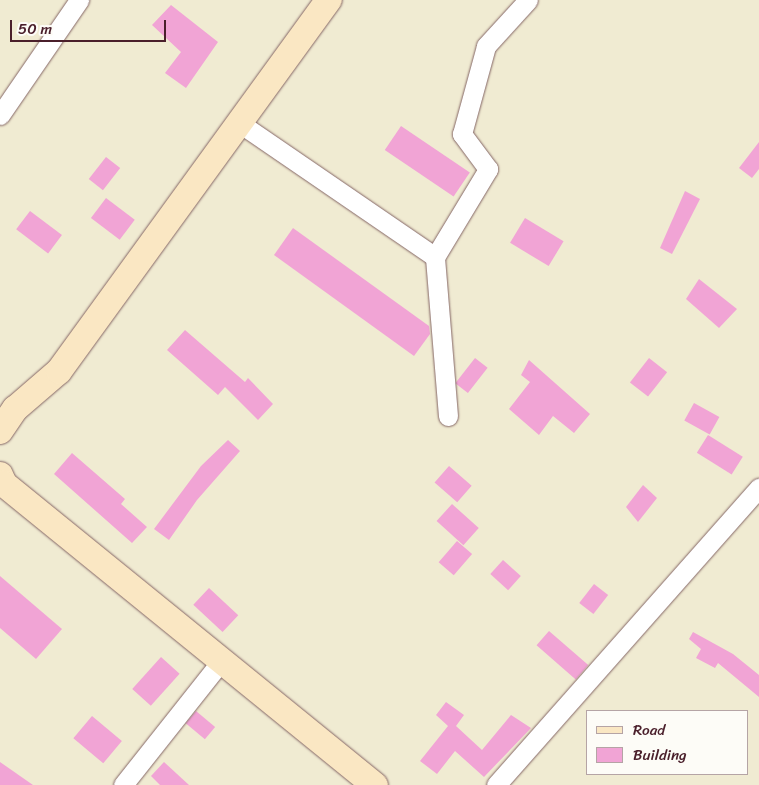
<!DOCTYPE html>
<html>
<head>
<meta charset="utf-8">
<style>
	body { margin:0 }
	#map { position:relative; width:759px; height:785px; overflow:hidden; background:#f0ebd2; font-family:Sriracha,sans-serif }
	div>[style] { position:absolute }
	.building>* { inset:0; background:#f1a4d5; transform-origin:0 0 }
	.roads { filter:drop-shadow(0 0 1px #846665) drop-shadow(0 0 1px #846665) }
	.street>* { height:19px; margin:-9.5px; padding:0 9.5px; transform-origin:9.5px; border-radius:9.5px; background:#fff }
	.secondary>* { height:26px; margin:-13px; padding:0 13px; transform-origin:13px; border-radius:13px; background:#fae7c3 }
	span { translate:-50% -50%; white-space:nowrap; text-align:center; line-height:1.15; -webkit-text-stroke:4px #fdfcf7; paint-order:stroke }
	.legend { position:absolute; left:586px; top:710px; width:162px; height:65px; box-sizing:border-box; background:#fdfcf7; border:1px solid #b5a4a5; margin:0; padding:6px 9px; list-style:none; font-size:15px; color:#4a1f2b }
	.legend li { display:flex; align-items:center; gap:10px; height:25px }
	.legend b { width:25px; border:1px solid #b5a4a5 }
	.scale { position:absolute; left:10px; top:20px; width:156px; height:22px; box-sizing:border-box; border:2px solid #4a1f2b; border-top:0; padding-left:6px; font-size:15px; line-height:18px; white-space:nowrap; color:#4a1f2b; -webkit-text-stroke:4px #fdfcf7; paint-order:stroke }
</style>
</head>
<body>
<div id="map">
	<div class="building">
		<div style="clip-path:polygon(171px 5px,218px 42px,186px 88px,165px 73px,181px 52px,152px 25px)"></div>
		<div style="left:401px;top:126px;width:83px;height:29px;rotate:34deg"></div>
		<div style="clip-path:polygon(759px 142px,759px 169px,752px 178px,739px 168px)"></div>
		<div style="left:106px;top:157px;width:18px;height:28px;rotate:38deg"></div>
		<div style="clip-path:polygon(685px 191px,700px 199px,672px 254px,660px 248px)"></div>
		<div style="left:106px;top:198px;width:36px;height:25px;rotate:37deg"></div>
		<div style="left:30px;top:211px;width:40px;height:23px;rotate:37deg"></div>
		<div style="left:525px;top:218px;width:45px;height:29px;rotate:31deg"></div>
		<div style="clip-path:polygon(293px 228px,429px 326px,430px 334px,414px 356px,274px 255px)"></div>
		<div style="clip-path:polygon(699px 279px,737px 309px,719px 328px,686px 299px)"></div>
		<div style="clip-path:polygon(185px 330px,245px 382px,248px 378px,273px 404px,258px 420px,225px 387px,218px 395px,167px 350px)"></div>
		<div style="left:475px;top:358px;width:16px;height:32px;rotate:38deg"></div>
		<div style="left:649px;top:358px;width:23px;height:31px;rotate:38deg"></div>
		<div style="clip-path:polygon(529px 360px,590px 414px,574px 433px,553px 416px,539px 435px,509px 409px,530px 382px,521px 375px)"></div>
		<div style="left:694px;top:403px;width:29px;height:20px;rotate:29deg"></div>
		<div style="left:708px;top:435px;width:41px;height:21px;rotate:32deg"></div>
		<div style="clip-path:polygon(228px 440px,240px 451px,197px 500px,169px 540px,154px 529px,201px 466px)"></div>
		<div style="clip-path:polygon(72px 453px,125px 499px,121px 504px,147px 527px,132px 543px,54px 474px)"></div>
		<div style="left:449px;top:466px;width:30px;height:22px;rotate:41deg"></div>
		<div style="clip-path:polygon(643px 485px,657px 498px,638px 522px,626px 507px)"></div>
		<div style="left:452px;top:504px;width:36px;height:23px;rotate:42deg"></div>
		<div style="left:457px;top:541px;width:20px;height:28px;rotate:41deg"></div>
		<div style="left:503px;top:560px;width:24px;height:19px;rotate:42deg"></div>
		<div style="clip-path:polygon(0 576px,62px 629px,36px 659px,0 628px)"></div>
		<div style="left:594px;top:584px;width:18px;height:24px;rotate:38deg"></div>
		<div style="left:209px;top:588px;width:40px;height:23px;rotate:43deg"></div>
		<div style="left:549px;top:631px;width:52px;height:19px;rotate:41deg"></div>
		<div style="clip-path:polygon(693px 632px,733px 654px,759px 675px,759px 697px,718px 663px,715px 668px,696px 658px,701px 649px,689px 639px)"></div>
		<div style="left:161px;top:657px;width:25px;height:43px;rotate:42deg"></div>
		<div style="clip-path:polygon(446px 702px,464px 715px,456px 726px,482px 750px,511px 715px,531px 728px,484px 777px,455px 751px,437px 774px,420px 761px,448px 726px,436px 715px)"></div>
		<div style="left:196px;top:711px;width:25px;height:16px;rotate:40deg"></div>
		<div style="left:92px;top:716px;width:39px;height:29px;rotate:40deg"></div>
		<div style="clip-path:polygon(0 762px,33px 785px,0 785px)"></div>
		<div style="clip-path:polygon(164px 762px,189px 785px,160px 785px,151px 776px)"></div>
	</div>
	<div class="roads">
		<div class="street">
			<div style="left:0;top:115px;width:140px;rotate:-55.5deg"></div>
			<div style="left:241px;top:124px;width:235px;rotate:34.4deg"></div>
			<div style="left:448px;top:416px;width:160px;rotate:-94.7deg"></div>
			<div style="left:435px;top:257px;width:103px;rotate:-58.9deg"></div>
			<div style="left:488px;top:169px;width:44px;rotate:-126.6deg"></div>
			<div style="left:462px;top:134px;width:91px;rotate:-74.7deg"></div>
			<div style="left:486px;top:46px;width:62px;rotate:-47.6deg"></div>
			<div style="left:123px;top:785px;width:159px;rotate:-51.6deg"></div>
			<div style="left:496px;top:785px;width:397px;rotate:-48.5deg"></div>
		</div>
		<div class="secondary">
			<div style="left:0;top:431px;width:27px;rotate:-56deg"></div>
			<div style="left:15px;top:409px;width:58px;rotate:-40.8deg"></div>
			<div style="left:59px;top:371px;width:459px;rotate:-54deg"></div>
			<div style="left:0;top:475px;width:10px;rotate:66deg"></div>
			<div style="left:4px;top:484px;width:478px;rotate:39.1deg"></div>
		</div>
	</div>
	<ul class="legend">
	<li><b style="height:6px;background:#fae7c3"></b>Road</li>
	<li><b style="height:14px;background:#f1a4d5"></b>Building</li>
	</ul>
	<div class="scale">50 m</div>
</div>
</body>
</html>
